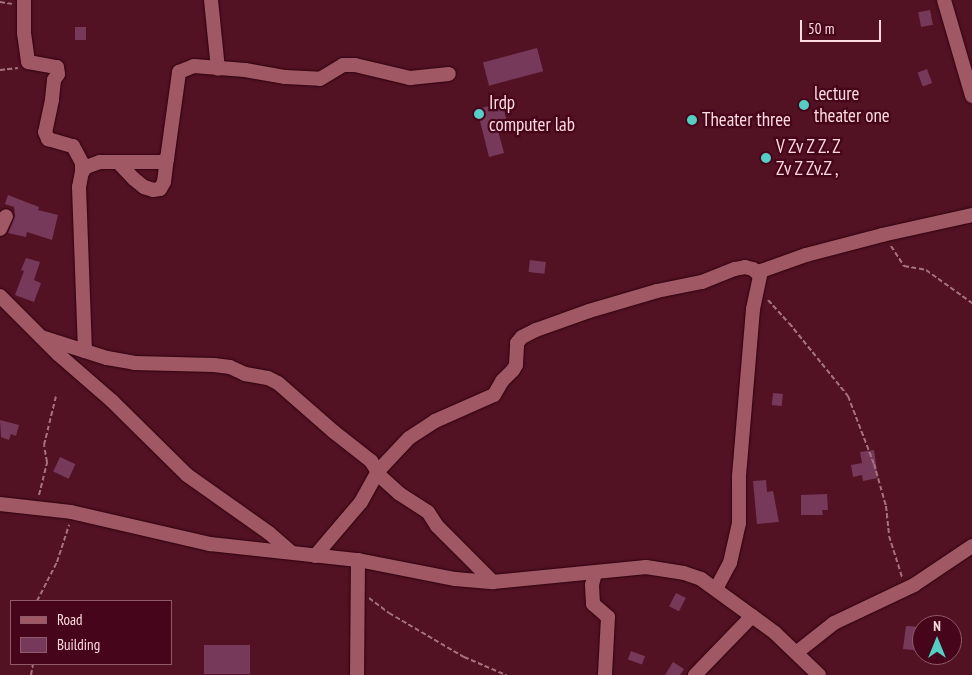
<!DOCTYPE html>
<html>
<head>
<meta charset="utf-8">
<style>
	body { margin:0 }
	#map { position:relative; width:972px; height:675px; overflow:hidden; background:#521223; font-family:"PT Sans Narrow",sans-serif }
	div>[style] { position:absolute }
	.building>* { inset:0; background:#763959; transform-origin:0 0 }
	.path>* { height:2px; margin-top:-1px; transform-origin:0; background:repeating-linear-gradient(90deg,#a4737e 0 5px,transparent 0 7.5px) }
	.roads { filter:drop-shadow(0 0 1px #2f010e) drop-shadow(0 0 1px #2f010e) }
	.minor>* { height:14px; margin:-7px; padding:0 7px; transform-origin:7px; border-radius:7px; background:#a05865 }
	.dots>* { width:14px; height:14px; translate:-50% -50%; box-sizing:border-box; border:2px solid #46051a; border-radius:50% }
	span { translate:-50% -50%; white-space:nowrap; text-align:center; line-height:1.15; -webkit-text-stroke:4.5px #46051a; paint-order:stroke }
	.poi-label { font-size:19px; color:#fddbe0 }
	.left { translate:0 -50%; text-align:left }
	.legend { position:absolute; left:10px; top:600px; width:162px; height:65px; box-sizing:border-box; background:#46051a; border:1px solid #8f5b69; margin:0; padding:6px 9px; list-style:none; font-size:15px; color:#fddbe0 }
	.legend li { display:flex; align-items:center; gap:10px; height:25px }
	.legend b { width:25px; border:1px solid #8f5b69 }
	.north { position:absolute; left:912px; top:615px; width:50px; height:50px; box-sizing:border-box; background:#46051a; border:1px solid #8f5b69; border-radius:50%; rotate:0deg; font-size:14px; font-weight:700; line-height:20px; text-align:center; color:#fddbe0 }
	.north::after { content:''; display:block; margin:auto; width:18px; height:22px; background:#55cec6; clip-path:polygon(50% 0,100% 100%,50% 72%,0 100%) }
	.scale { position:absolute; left:800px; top:20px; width:81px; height:22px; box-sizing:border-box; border:2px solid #fddbe0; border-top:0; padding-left:6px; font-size:15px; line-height:18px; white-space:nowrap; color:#fddbe0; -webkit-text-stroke:4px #46051a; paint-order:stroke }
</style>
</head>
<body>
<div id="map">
	<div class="building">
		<div style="left:930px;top:10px;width:15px;height:12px;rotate:79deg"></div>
		<div style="left:75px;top:27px;width:11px;height:13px"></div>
		<div style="left:537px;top:48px;width:24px;height:56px;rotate:75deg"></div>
		<div style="left:927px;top:69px;width:15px;height:10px;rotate:70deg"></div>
		<div style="clip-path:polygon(502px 103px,508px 125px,497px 127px,504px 153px,489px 157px,477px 109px)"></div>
		<div style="clip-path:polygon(8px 195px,39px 207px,38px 210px,58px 215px,52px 240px,27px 232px,26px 237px,8px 233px,15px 216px,14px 207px,5px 204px)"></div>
		<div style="clip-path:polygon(26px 258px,40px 262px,34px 280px,41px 283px,34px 302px,15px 295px,24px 271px,21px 270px)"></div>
		<div style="left:530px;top:260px;width:16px;height:12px;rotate:7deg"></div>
		<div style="left:773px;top:393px;width:10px;height:12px;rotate:6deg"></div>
		<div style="clip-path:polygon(0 420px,19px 425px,16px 436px,11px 434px,9px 440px,1px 437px)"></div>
		<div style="clip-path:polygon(874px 450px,878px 478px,863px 481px,862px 475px,853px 477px,851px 465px,862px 463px,860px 452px)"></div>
		<div style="left:60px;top:457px;width:17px;height:16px;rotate:25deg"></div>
		<div style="clip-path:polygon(766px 480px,767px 492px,773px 491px,779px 522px,757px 524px,753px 481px)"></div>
		<div style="clip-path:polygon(827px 494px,828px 510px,822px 510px,823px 515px,801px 515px,801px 495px)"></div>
		<div style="left:676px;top:593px;width:11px;height:15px;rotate:27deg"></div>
		<div style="clip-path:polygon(906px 626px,922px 627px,922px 651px,903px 649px)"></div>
		<div style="left:204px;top:645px;width:46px;height:29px"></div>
		<div style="left:631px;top:651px;width:15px;height:9px;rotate:20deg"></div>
		<div style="clip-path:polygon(673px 662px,684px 669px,680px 675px,665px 675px)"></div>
	</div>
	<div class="path">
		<div style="left:0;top:2px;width:12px;rotate:9deg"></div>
		<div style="left:0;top:70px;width:18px;rotate:-6deg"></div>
		<div style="left:891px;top:246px;width:24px;rotate:57deg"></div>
		<div style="left:904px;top:266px;width:22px;rotate:10deg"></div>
		<div style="left:926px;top:270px;width:57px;rotate:35.7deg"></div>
		<div style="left:768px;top:300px;width:31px;rotate:48deg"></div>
		<div style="left:789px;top:323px;width:94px;rotate:51.1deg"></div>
		<div style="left:848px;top:396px;width:73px;rotate:69.1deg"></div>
		<div style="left:874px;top:464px;width:44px;rotate:74.1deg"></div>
		<div style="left:886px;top:506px;width:30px;rotate:84deg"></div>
		<div style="left:889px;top:536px;width:43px;rotate:72.4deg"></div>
		<div style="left:39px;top:495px;width:34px;rotate:-76deg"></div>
		<div style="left:47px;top:462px;width:17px;rotate:-100deg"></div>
		<div style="left:44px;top:445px;width:50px;rotate:-76.2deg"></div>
		<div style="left:369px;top:598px;width:25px;rotate:37deg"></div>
		<div style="left:389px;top:613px;width:87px;rotate:30.4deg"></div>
		<div style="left:464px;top:657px;width:46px;rotate:23.2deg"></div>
		<div style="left:37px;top:601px;width:44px;rotate:-62.9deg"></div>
		<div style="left:57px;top:562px;width:39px;rotate:-72deg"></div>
		<div style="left:31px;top:675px;width:11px;rotate:-80deg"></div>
	</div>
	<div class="roads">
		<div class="minor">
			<div style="left:24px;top:0;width:33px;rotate:90deg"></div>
			<div style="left:24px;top:33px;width:29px;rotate:82deg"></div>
			<div style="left:28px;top:62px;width:29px;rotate:10deg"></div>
			<div style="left:57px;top:67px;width:7px;rotate:82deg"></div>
			<div style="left:58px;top:74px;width:7px;rotate:124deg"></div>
			<div style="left:54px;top:80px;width:20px;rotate:96deg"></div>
			<div style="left:52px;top:100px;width:33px;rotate:102deg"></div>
			<div style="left:45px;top:132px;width:8px;rotate:67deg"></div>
			<div style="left:48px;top:139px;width:26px;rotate:16deg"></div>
			<div style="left:73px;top:146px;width:19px;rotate:62deg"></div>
			<div style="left:82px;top:163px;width:9px;rotate:90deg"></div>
			<div style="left:211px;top:0;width:69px;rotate:84.2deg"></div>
			<div style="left:944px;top:0;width:100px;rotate:73.7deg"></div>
			<div style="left:118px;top:162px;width:23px;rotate:47deg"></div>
			<div style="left:134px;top:179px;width:13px;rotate:39deg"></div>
			<div style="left:144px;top:187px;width:9px;rotate:18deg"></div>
			<div style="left:153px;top:190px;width:7px;rotate:-8deg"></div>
			<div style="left:160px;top:189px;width:8px;rotate:-60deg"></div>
			<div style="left:164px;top:182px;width:23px;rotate:-83deg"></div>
			<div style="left:0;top:229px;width:14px;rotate:-65deg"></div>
			<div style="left:0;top:296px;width:82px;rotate:45deg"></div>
			<div style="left:58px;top:354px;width:72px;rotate:41deg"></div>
			<div style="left:112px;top:401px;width:105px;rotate:44.6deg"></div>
			<div style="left:187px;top:475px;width:100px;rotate:35.3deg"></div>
			<div style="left:269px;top:533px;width:29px;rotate:41deg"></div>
			<div style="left:41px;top:337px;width:69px;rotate:17.7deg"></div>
			<div style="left:107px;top:358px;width:27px;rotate:10deg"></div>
			<div style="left:134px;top:363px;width:80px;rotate:1.4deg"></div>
			<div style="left:214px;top:365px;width:16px;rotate:7deg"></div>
			<div style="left:230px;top:367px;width:17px;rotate:25deg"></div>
			<div style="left:245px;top:374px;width:23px;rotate:10deg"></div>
			<div style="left:268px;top:378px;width:11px;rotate:27deg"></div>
			<div style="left:278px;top:383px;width:74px;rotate:41.2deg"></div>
			<div style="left:334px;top:432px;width:47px;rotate:38.1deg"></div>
			<div style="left:371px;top:461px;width:19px;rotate:58deg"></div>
			<div style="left:381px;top:477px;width:25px;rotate:42deg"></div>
			<div style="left:400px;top:494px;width:33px;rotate:33deg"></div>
			<div style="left:428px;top:512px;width:17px;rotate:57deg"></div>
			<div style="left:437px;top:526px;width:79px;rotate:45deg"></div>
			<div style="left:85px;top:351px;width:164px;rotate:-92.1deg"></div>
			<div style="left:79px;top:187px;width:15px;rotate:-79deg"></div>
			<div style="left:82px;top:172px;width:6px;rotate:-51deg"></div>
			<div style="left:86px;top:167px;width:15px;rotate:-20deg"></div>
			<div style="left:100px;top:162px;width:61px"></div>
			<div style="left:161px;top:162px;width:7px;rotate:-27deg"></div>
			<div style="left:167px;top:159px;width:88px;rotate:-82.1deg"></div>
			<div style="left:179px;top:72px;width:16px;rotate:-22deg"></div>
			<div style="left:194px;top:66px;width:51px;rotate:4.5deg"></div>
			<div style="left:245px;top:70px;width:41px;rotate:9.9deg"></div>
			<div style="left:285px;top:77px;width:35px;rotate:3deg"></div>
			<div style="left:320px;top:79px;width:27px;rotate:-31deg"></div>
			<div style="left:343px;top:65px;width:12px"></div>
			<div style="left:355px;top:65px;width:57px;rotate:13.3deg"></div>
			<div style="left:410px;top:78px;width:39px;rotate:-6deg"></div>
			<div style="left:0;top:504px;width:71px;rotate:6.4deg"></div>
			<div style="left:71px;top:512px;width:143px;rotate:13deg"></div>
			<div style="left:210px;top:544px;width:149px;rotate:6.2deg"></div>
			<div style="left:358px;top:560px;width:99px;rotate:11.1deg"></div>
			<div style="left:455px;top:579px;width:38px;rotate:5deg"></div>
			<div style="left:493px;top:582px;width:154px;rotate:-5.6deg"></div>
			<div style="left:646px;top:567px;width:38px;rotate:9deg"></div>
			<div style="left:684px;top:573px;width:18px;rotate:19deg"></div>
			<div style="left:701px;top:579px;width:63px;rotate:36deg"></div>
			<div style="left:752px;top:616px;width:29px;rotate:36deg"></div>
			<div style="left:775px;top:633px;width:61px;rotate:43.7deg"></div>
			<div style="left:315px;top:556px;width:71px;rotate:-49.6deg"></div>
			<div style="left:361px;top:502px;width:35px;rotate:-61deg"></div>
			<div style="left:378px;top:471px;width:45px;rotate:-46.8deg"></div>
			<div style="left:409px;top:438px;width:31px;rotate:-33deg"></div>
			<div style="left:435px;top:421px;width:64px;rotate:-23.8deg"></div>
			<div style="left:494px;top:395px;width:16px;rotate:-60deg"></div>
			<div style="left:502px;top:381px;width:16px;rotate:-45deg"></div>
			<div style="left:513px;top:370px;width:6px;rotate:-59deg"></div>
			<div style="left:516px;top:365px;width:22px;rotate:-87deg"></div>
			<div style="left:517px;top:343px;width:8px;rotate:-50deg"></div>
			<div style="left:522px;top:337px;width:16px;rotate:-27deg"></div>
			<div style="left:536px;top:330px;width:56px;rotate:-19.7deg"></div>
			<div style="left:589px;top:311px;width:71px;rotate:-16.4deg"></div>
			<div style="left:657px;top:291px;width:46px;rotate:-11.3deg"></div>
			<div style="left:702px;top:282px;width:35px;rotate:-22deg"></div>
			<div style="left:735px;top:269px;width:10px;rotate:-11deg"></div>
			<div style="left:745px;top:267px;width:8px;rotate:14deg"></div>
			<div style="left:753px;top:269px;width:8px;rotate:45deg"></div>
			<div style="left:595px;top:573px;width:12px;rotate:104deg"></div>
			<div style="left:592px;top:585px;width:19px;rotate:87deg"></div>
			<div style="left:593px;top:604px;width:20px;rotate:41deg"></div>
			<div style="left:608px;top:617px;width:58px;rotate:93deg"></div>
			<div style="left:716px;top:589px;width:30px;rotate:-62deg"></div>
			<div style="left:730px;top:563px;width:41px;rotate:-77.3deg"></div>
			<div style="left:739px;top:523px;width:47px;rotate:-90deg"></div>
			<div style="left:739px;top:476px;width:168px;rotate:-85.2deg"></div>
			<div style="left:753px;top:309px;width:39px;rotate:-78deg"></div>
			<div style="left:761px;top:271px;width:48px;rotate:-19.6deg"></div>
			<div style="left:806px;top:255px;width:79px;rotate:-14.7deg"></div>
			<div style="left:882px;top:235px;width:92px;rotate:-12.5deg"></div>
			<div style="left:796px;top:653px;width:48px;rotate:-38.3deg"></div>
			<div style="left:834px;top:623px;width:89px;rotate:-25.4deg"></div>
			<div style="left:914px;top:585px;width:70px;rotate:-33.9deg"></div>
			<div style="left:357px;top:675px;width:115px;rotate:-89.5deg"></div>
			<div style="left:695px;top:675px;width:82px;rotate:-46deg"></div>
		</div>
	</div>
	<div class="dots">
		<div style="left:804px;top:105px;background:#55cec6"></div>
		<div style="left:479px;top:114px;background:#55cec6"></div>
		<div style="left:692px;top:120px;background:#55cec6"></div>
		<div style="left:766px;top:158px;background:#55cec6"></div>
	</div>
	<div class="poi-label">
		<span class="left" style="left:814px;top:105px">lecture<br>theater one</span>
		<span class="left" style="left:489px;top:114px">Irdp<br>computer lab</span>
		<span class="left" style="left:702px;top:120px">Theater three</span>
		<span class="left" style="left:776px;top:158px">V Zv Z Z. Z<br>Zv Z Zv.Z ,</span>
	</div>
	<ul class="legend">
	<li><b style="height:6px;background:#a05865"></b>Road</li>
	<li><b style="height:14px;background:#763959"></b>Building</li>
	</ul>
	<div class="north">N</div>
	<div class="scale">50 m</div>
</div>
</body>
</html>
